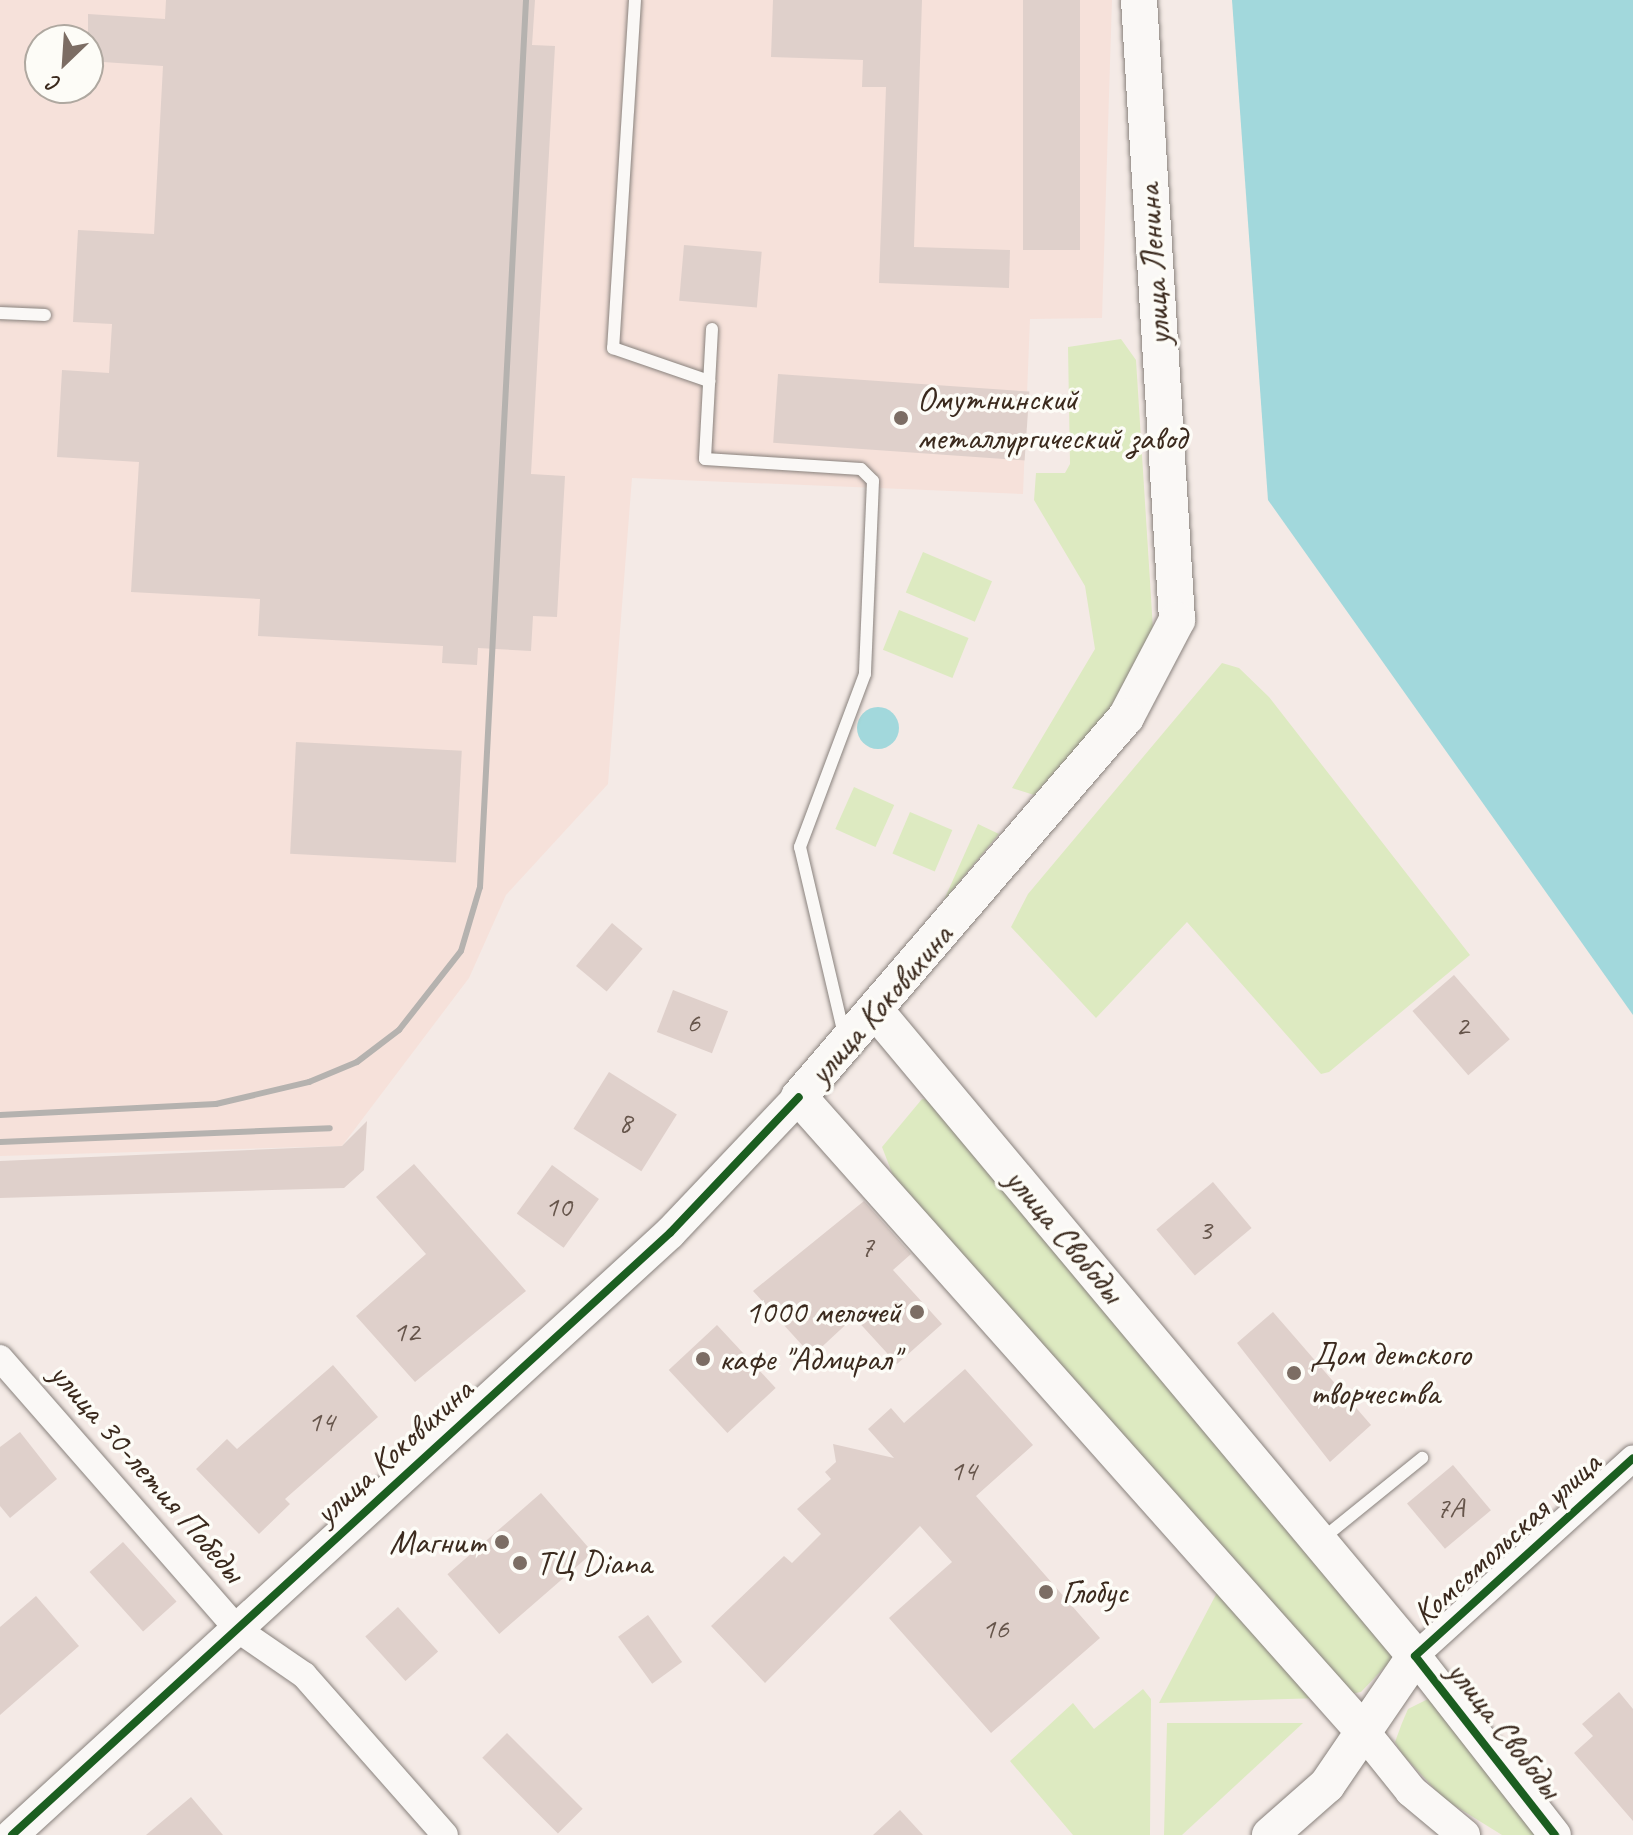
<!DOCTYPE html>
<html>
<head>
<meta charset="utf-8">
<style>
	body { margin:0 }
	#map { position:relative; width:1633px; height:1835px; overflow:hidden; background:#f4eae6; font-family:Caveat,sans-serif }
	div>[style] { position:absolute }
	.built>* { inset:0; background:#f6e1da }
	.green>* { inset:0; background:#ddeac1; transform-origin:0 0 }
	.water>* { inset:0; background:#a2d8dc }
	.round { border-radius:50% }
	.building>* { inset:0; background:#dfd0cb; transform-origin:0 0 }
	.roads { filter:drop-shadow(0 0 2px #89827d) drop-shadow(0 0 2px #89827d) }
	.service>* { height:12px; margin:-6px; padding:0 6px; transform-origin:6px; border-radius:6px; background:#faf8f6 }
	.minor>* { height:26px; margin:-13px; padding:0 13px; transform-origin:13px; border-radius:13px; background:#faf8f6 }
	.tertiary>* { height:32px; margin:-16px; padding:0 16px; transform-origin:16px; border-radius:16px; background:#faf8f6 }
	.secondary>* { height:36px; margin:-18px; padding:0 18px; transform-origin:18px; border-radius:18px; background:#faf8f6 }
	.rail>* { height:6px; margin:-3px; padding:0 3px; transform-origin:3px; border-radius:3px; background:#b5b2af }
	.cycleway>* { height:8px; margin:-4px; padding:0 4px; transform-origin:4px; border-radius:4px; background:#1b5e20 }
	.dots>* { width:22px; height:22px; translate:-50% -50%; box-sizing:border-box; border:4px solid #fdfcf7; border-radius:50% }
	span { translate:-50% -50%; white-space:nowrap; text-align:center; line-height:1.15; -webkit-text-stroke:7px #fdfcf7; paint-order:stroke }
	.number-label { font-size:30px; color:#66554b }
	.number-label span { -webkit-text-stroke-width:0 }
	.street-label { font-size:34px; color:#3b2a1e }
	.poi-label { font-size:34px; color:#3b2a1e }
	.left { translate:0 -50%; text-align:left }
	.right { translate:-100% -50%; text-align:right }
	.north { position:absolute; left:24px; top:24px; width:80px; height:80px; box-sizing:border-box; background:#fdfcf7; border:2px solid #afa8a0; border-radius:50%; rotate:205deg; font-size:22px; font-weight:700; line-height:32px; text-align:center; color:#3b2a1e }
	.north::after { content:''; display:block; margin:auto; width:28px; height:36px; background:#7c6d64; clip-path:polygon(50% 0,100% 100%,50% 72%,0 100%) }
</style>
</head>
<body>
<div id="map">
	<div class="built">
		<div style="clip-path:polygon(evenodd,0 0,1112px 0,1102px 318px,1030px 319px,1023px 494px,632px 478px,608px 784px,506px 895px,469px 978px,342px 1146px,0 1156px,0 0,40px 40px,88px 40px,88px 88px,40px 88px,40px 40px)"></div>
	</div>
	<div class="green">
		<div style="clip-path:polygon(1121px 339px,1136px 360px,1153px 629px,1125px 694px,1034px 795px,1012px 788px,1095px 649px,1085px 586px,1034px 500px,1036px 473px,1065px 473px,1070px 464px,1068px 347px)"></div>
		<div style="left:923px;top:552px;width:75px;height:44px;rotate:23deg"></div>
		<div style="left:899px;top:610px;width:75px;height:43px;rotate:22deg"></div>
		<div style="clip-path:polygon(1222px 663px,1239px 668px,1269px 697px,1470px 955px,1329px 1072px,1321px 1074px,1187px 922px,1096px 1018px,1011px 927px,1028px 894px)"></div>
		<div style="left:854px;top:787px;width:44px;height:46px;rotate:24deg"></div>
		<div style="left:910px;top:812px;width:46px;height:45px;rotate:23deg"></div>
		<div style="clip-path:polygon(978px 824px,999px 834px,944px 900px)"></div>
		<div style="clip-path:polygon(922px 1099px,931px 1100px,1400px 1651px,1361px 1692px,1350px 1694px,894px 1178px,882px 1147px)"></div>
		<div style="clip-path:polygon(1221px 1585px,1323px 1698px,1159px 1703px)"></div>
		<div style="clip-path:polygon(1143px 1689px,1151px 1699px,1150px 1835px,1073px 1835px,1010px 1761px,1073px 1703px,1094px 1729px)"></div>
		<div style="clip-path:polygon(1432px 1697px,1540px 1835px,1502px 1835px,1444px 1799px,1403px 1755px,1395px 1742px,1402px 1723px,1408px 1709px)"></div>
		<div style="clip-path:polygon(1167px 1723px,1303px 1723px,1182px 1835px,1164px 1835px)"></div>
	</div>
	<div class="water">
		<div style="clip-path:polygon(1232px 0,1633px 0,1633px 1015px,1268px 500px)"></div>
		<div class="round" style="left:857px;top:707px;width:42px;height:42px"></div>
	</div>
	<div class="building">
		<div style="clip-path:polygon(166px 0,535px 0,532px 45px,555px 46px,531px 474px,565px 476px,557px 617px,533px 616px,531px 651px,478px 648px,477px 665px,442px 663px,443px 646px,258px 636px,260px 599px,131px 592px,139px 462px,57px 457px,62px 370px,109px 373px,112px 324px,73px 322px,78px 230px,154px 234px,163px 66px,88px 61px,88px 14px,165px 19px)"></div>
		<div style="clip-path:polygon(773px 0,922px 0,914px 247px,1010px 250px,1009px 288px,879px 283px,886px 87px,862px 87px,863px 60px,771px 57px)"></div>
		<div style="left:1023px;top:0;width:57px;height:250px"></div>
		<div style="left:684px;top:245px;width:78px;height:56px;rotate:5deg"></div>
		<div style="left:778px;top:374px;width:252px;height:69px;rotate:4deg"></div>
		<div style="left:296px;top:742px;width:166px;height:112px;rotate:3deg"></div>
		<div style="left:612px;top:923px;width:40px;height:56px;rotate:40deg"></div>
		<div style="left:1454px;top:975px;width:85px;height:55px;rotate:49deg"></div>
		<div style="left:673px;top:990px;width:59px;height:45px;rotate:21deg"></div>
		<div style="left:609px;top:1072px;width:80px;height:67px;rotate:32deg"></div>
		<div style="clip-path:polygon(367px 1121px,364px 1170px,344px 1188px,0 1198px,0 1161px,342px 1146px)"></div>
		<div style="clip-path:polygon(414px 1164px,526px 1291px,415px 1382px,356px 1316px,426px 1254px,376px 1197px)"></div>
		<div style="left:552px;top:1165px;width:58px;height:60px;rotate:36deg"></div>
		<div style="left:1213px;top:1182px;width:60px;height:74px;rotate:50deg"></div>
		<div style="clip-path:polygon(864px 1201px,911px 1254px,893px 1270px,942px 1324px,897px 1364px,854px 1317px,812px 1356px,753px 1291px)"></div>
		<div style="clip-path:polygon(1273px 1312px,1371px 1425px,1330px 1462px,1237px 1343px)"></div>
		<div style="left:717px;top:1325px;width:86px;height:66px;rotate:47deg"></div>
		<div style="clip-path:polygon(333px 1365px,378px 1417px,285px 1499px,290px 1504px,259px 1534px,196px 1469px,227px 1439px,237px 1449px)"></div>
		<div style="clip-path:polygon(965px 1369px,1033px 1445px,976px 1496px,1100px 1638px,991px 1733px,889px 1618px,952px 1562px,920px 1526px,765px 1683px,711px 1626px,784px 1556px,792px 1563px,821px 1534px,797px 1509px,831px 1479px,825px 1472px,836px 1462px,833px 1444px,894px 1458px,868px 1429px,891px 1408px,904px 1423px)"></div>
		<div style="clip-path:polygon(20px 1432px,57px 1479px,10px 1518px,0 1506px,0 1447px)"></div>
		<div style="left:1453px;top:1465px;width:59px;height:60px;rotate:50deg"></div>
		<div style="left:541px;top:1493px;width:79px;height:124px;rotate:49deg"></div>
		<div style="left:123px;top:1542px;width:80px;height:45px;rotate:48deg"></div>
		<div style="clip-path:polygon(36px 1596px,79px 1646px,0 1715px,0 1627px)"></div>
		<div style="left:398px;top:1607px;width:60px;height:44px;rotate:48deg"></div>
		<div style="left:648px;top:1615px;width:58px;height:37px;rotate:54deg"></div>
		<div style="clip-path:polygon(1619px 1692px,1633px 1709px,1633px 1821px,1574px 1753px,1593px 1736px,1582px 1724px)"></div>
		<div style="left:507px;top:1733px;width:107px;height:35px;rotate:45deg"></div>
		<div style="clip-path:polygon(191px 1797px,223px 1835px,146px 1835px)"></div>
		<div style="clip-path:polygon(900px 1810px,923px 1835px,873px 1835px)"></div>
	</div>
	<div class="roads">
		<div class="service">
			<div style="left:635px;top:0;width:349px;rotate:93.6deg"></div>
			<div style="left:613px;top:348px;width:102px;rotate:19deg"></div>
			<div style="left:0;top:313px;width:45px;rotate:2.5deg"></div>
			<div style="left:712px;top:329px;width:130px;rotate:93.1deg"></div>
			<div style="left:705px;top:459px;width:156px;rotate:3.7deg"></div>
			<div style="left:861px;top:469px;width:17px;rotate:45deg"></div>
			<div style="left:873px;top:481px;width:193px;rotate:92.4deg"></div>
			<div style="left:865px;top:674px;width:185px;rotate:110.6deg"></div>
			<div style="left:800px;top:847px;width:193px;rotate:76.8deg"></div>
			<div style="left:1322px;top:1539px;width:129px;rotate:-39deg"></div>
		</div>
		<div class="minor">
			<div style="left:0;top:1358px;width:360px;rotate:48.8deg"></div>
			<div style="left:237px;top:1629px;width:81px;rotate:34.5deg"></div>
			<div style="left:304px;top:1675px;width:213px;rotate:48.6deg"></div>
			<div style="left:1415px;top:1656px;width:294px;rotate:-42.2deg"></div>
		</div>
		<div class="tertiary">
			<div style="left:1415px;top:1656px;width:227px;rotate:52deg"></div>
			<div style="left:1363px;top:1731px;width:77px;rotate:51.3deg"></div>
			<div style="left:1411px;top:1791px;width:69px;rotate:39.7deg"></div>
			<div style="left:12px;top:1835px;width:892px;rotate:-42.46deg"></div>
			<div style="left:670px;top:1233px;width:187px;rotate:-46.5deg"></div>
		</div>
		<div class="secondary">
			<div style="left:1139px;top:0;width:621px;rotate:86.49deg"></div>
			<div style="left:1177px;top:620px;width:110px;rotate:117.7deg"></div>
			<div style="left:1126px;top:717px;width:501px;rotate:130.71deg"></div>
			<div style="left:799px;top:1097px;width:849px;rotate:48.34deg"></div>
			<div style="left:875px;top:1010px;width:842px;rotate:50.11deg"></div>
			<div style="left:1415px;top:1656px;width:156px;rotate:124.3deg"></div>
			<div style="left:1327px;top:1785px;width:76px;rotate:138.7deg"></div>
		</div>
	</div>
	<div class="rail">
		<div style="left:0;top:1115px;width:216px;rotate:-2.9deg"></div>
		<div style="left:216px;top:1104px;width:96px;rotate:-13.3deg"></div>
		<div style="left:309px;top:1082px;width:52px;rotate:-22.6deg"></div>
		<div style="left:357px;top:1062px;width:53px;rotate:-37.3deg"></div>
		<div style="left:399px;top:1030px;width:100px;rotate:-51.9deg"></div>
		<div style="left:461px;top:951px;width:67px;rotate:-73.5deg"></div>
		<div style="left:480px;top:887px;width:888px;rotate:-87.03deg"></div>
		<div style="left:0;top:1142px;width:330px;rotate:-2.4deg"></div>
	</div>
	<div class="cycleway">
		<div style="left:12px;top:1835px;width:892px;rotate:-42.46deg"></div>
		<div style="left:670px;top:1233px;width:187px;rotate:-46.5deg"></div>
		<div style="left:1555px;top:1835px;width:227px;rotate:-128deg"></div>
		<div style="left:1415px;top:1656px;width:294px;rotate:-42.2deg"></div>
	</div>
	<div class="dots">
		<div style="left:901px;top:418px;background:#7c6d64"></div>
		<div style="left:917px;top:1312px;background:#7c6d64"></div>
		<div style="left:703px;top:1359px;background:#7c6d64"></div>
		<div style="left:1294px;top:1373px;background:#7c6d64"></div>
		<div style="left:502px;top:1542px;background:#7c6d64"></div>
		<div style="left:520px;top:1563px;background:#7c6d64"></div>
		<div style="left:1046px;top:1592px;background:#7c6d64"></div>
	</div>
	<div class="number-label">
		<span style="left:693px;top:1022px">6</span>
		<span style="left:1462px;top:1025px">2</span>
		<span style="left:625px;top:1122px">8</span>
		<span style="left:558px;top:1206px">10</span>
		<span style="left:1205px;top:1229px">3</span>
		<span style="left:867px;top:1246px">7</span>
		<span style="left:406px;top:1331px">12</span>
		<span style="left:321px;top:1421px">14</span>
		<span style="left:963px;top:1470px">14</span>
		<span style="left:1450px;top:1507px">7А</span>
		<span style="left:995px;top:1628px">16</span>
	</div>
	<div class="street-label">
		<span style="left:1153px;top:265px;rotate:-94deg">улица Ленина</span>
		<span style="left:880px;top:1004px;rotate:-49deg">улица Коковихина</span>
		<span style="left:1065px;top:1235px;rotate:50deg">улица Свободы</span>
		<span style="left:393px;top:1451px;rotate:-42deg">улица Коковихина</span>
		<span style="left:148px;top:1472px;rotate:49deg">улица 30-летия Победы</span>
		<span style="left:1506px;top:1538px;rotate:-42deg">Комсомольская улица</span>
		<span style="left:1505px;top:1729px;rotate:52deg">улица Свободы</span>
	</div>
	<div class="poi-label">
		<span class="left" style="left:917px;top:418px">Омутнинский<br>металлургический завод</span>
		<span class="right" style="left:901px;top:1312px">1000 мелочей</span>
		<span class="left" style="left:1310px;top:1373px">Дом детского<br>творчества</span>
		<span class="left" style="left:719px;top:1359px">кафе "Адмирал"</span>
		<span class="right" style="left:486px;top:1542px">Магнит</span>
		<span class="left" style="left:536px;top:1563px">ТЦ Diana</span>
		<span class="left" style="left:1062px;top:1592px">Глобус</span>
	</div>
	<div class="north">С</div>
</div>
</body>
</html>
